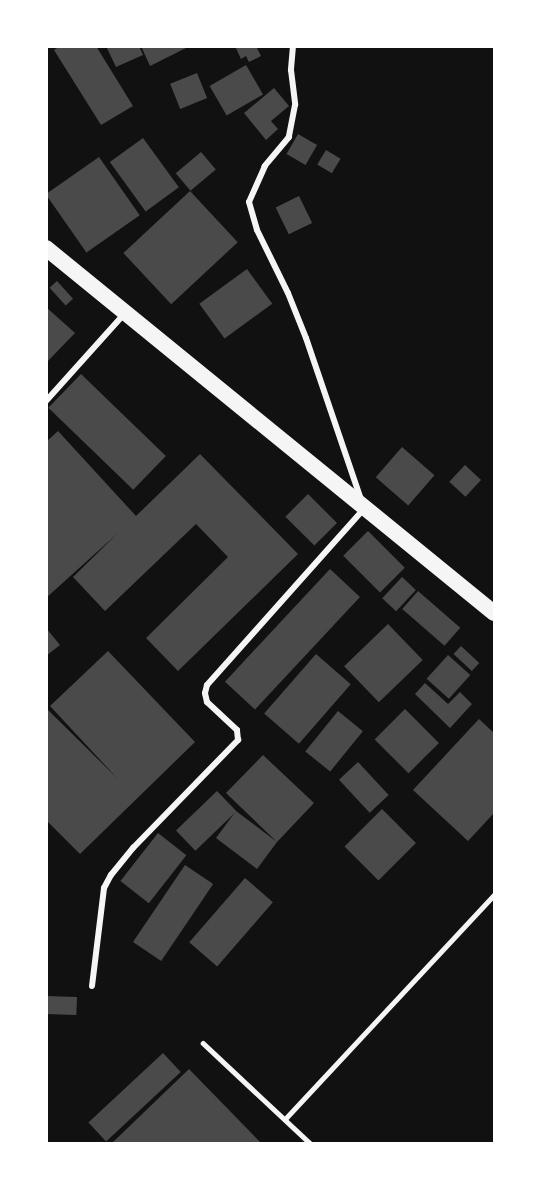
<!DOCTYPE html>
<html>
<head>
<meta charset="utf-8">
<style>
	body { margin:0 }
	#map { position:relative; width:541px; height:1190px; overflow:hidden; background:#111; font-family:Inter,sans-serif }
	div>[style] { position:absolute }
	.building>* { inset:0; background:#4a4a4a; transform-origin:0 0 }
	.service>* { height:4.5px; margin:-2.25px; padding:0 2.25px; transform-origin:2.25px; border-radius:2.25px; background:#f5f5f5 }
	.minor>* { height:6px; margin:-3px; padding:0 3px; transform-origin:3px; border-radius:3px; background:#f5f5f5 }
	.trunk>* { height:16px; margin:-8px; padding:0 8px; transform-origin:8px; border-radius:8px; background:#f5f5f5 }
	span { translate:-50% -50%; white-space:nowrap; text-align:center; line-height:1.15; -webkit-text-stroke:5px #fff; paint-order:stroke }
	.frame { position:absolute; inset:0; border:48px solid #fff; pointer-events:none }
</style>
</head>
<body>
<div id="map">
	<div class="building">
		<div style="clip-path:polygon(60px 46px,96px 46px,133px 106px,101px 125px,54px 50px)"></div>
		<div style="clip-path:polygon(106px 46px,139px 46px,143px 55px,116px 67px)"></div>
		<div style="clip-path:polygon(141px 46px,190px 46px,150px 66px)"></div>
		<div style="clip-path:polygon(235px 46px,256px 46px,261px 56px,249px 62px,246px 56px,241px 59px)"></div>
		<div style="left:246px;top:65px;width:34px;height:42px;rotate:60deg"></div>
		<div style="left:197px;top:73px;width:27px;height:29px;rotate:68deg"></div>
		<div style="clip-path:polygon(274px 88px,289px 106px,271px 121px,278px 129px,266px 140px,244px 113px)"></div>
		<div style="left:298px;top:134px;width:22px;height:23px;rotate:30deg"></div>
		<div style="left:143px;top:138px;width:61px;height:41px;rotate:54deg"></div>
		<div style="left:326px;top:150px;width:17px;height:17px;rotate:31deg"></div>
		<div style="left:201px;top:152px;width:23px;height:33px;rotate:50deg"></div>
		<div style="left:99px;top:157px;width:71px;height:65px;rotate:55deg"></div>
		<div style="left:190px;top:191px;width:70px;height:91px;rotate:47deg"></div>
		<div style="left:299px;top:196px;width:30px;height:26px;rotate:64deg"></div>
		<div style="left:247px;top:269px;width:43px;height:59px;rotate:54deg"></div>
		<div style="left:57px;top:281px;width:24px;height:10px;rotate:48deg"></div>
		<div style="clip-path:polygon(46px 307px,75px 333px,46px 363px)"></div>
		<div style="left:81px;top:374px;width:118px;height:47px;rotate:44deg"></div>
		<div style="clip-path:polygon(58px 431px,136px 516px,200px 454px,298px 554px,178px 671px,146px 638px,228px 557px,196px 524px,105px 611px,73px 577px,118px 533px,46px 598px,46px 442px)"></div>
		<div style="left:402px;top:447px;width:43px;height:40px;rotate:41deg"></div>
		<div style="left:465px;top:465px;width:22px;height:23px;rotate:43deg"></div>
		<div style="left:308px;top:494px;width:41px;height:32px;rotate:45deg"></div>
		<div style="left:368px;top:531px;width:52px;height:35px;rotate:45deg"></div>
		<div style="left:330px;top:569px;width:41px;height:154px;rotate:43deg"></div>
		<div style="left:402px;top:577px;width:19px;height:29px;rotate:43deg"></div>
		<div style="left:418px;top:591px;width:56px;height:24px;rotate:41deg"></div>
		<div style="left:388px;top:624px;width:50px;height:61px;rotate:46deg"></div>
		<div style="clip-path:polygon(46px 628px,60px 645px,46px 656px)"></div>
		<div style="left:461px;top:646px;width:25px;height:11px;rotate:43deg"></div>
		<div style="clip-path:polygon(108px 651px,195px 742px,80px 854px,46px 820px,46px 708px,117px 778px,50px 706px)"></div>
		<div style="left:316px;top:654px;width:46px;height:79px;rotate:41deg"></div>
		<div style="left:448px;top:655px;width:30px;height:32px;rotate:42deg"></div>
		<div style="clip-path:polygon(425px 683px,448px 704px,460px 692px,472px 704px,450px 728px,415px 694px)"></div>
		<div style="left:405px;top:709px;width:48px;height:43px;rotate:45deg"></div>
		<div style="left:338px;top:711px;width:32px;height:52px;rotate:39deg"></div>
		<div style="clip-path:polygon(479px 719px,494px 733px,494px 813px,468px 841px,413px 790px)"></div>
		<div style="clip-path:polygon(263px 755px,314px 803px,277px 842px,257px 869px,216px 838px,236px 811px,277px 842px,226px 793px)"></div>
		<div style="left:358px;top:762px;width:45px;height:26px;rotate:47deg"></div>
		<div style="left:217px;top:791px;width:28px;height:57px;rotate:46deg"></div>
		<div style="left:382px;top:809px;width:48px;height:53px;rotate:45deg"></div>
		<div style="left:158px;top:833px;width:36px;height:61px;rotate:38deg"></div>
		<div style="left:185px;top:865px;width:34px;height:93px;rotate:34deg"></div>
		<div style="left:245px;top:878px;width:37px;height:85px;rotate:41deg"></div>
		<div style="left:46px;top:996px;width:31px;height:18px;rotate:2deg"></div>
		<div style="left:163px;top:1053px;width:26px;height:102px;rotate:47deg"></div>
		<div style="clip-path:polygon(189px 1069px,261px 1143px,112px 1143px)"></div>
	</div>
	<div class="service">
		<div style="left:203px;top:1043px;width:148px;rotate:43.1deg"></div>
		<div style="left:285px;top:1119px;width:306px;rotate:-47deg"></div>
	</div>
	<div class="minor">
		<div style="left:293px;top:46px;width:24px;rotate:95deg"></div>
		<div style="left:291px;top:70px;width:35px;rotate:83deg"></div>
		<div style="left:295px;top:105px;width:33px;rotate:101deg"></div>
		<div style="left:289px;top:137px;width:38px;rotate:130deg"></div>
		<div style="left:265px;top:166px;width:39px;rotate:114deg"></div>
		<div style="left:249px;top:202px;width:29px;rotate:74deg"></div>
		<div style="left:257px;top:230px;width:70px;rotate:63.8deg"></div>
		<div style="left:288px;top:293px;width:48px;rotate:68.2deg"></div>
		<div style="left:306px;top:338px;width:168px;rotate:71.2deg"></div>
		<div style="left:46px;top:401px;width:117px;rotate:-48.1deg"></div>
		<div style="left:92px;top:986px;width:99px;rotate:-83deg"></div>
		<div style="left:104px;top:888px;width:15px;rotate:-62deg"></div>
		<div style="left:111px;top:875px;width:35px;rotate:-51deg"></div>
		<div style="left:133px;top:848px;width:151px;rotate:-45.8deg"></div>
		<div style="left:238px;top:740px;width:10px;rotate:-96deg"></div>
		<div style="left:237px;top:730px;width:41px;rotate:-137deg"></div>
		<div style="left:207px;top:702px;width:9px;rotate:-103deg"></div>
		<div style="left:205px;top:693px;width:8px;rotate:-76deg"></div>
		<div style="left:207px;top:685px;width:236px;rotate:-48.3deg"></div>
	</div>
	<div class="trunk">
		<div style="left:46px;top:248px;width:578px;rotate:39.17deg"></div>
	</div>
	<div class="frame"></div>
</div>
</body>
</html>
